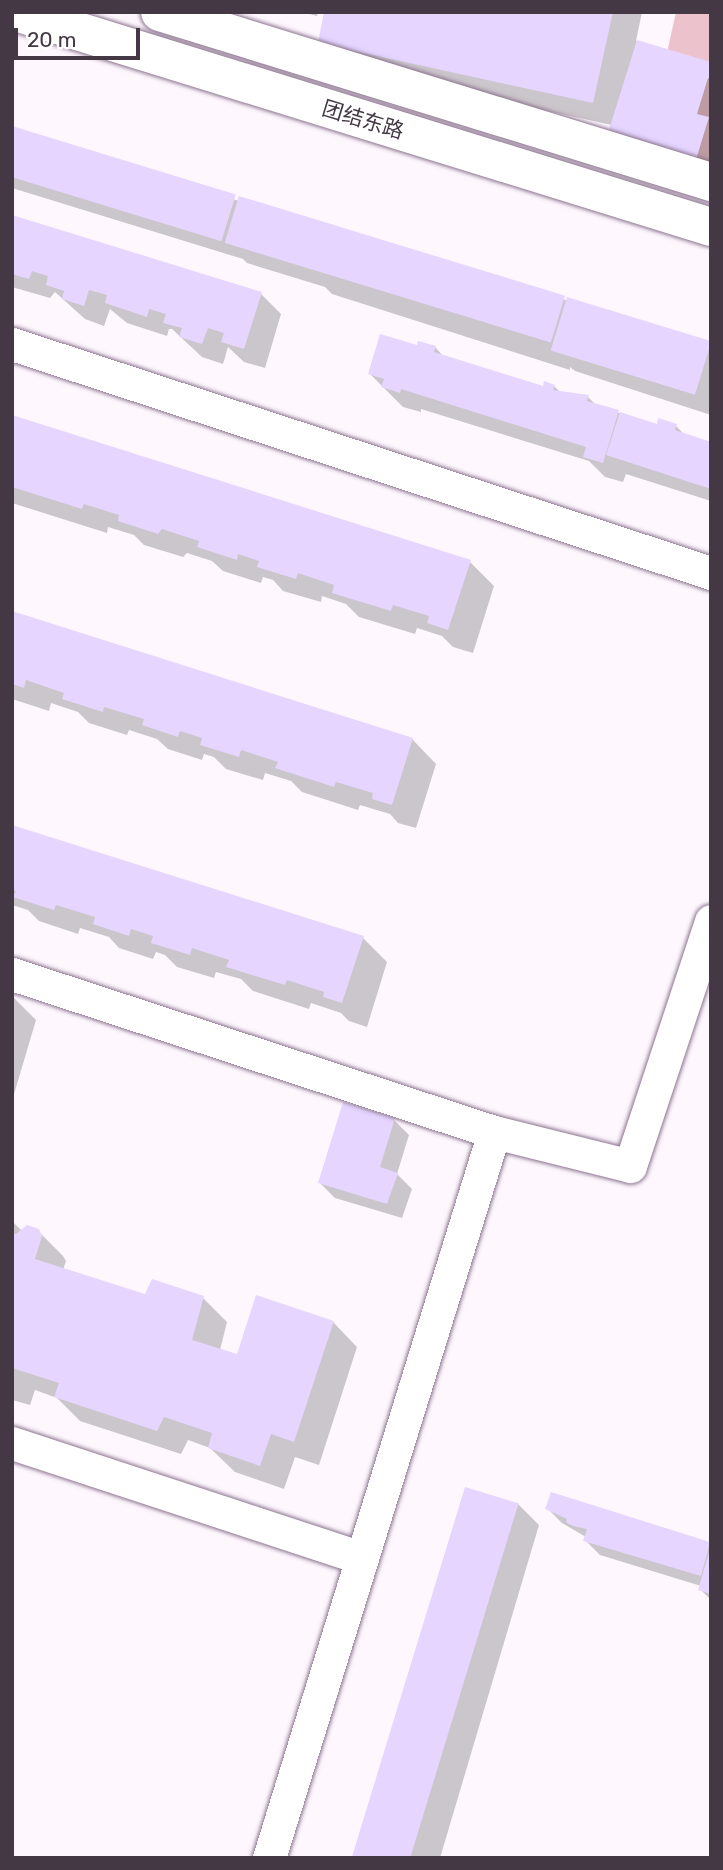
<!DOCTYPE html>
<html>
<head>
<meta charset="utf-8">
<style>
	body { margin:0 }
	#map { position:relative; width:723px; height:1870px; overflow:hidden; background:#fef8fe; font-family:Rubik,"Noto Sans SC",sans-serif }
	div>[style] { position:absolute }
	.green>* { inset:0; background:#ecc3cc }
	.shadow>* { inset:0; background:#0003 }
	.building>* { inset:0; background:#e5d5ff; transform-origin:0 0 }
	.roads { filter:drop-shadow(0 0 2px #8b738e) drop-shadow(0 0 2px #8b738e) }
	.minor>* { height:33px; margin:-16.5px; padding:0 16.5px; transform-origin:16.5px; border-radius:16.5px; background:#fff }
	.tertiary>* { height:38px; margin:-19px; padding:0 19px; transform-origin:19px; border-radius:19px; background:#fff }
	span { translate:-50% -50%; white-space:nowrap; text-align:center; line-height:1.15; -webkit-text-stroke:7px #fff; paint-order:stroke }
	.street-label { font-size:21px; color:#433844 }
	.frame { position:absolute; inset:0; border:14px solid #433844; pointer-events:none }
	.scale { position:absolute; left:14px; top:28px; width:126px; height:32px; box-sizing:border-box; border:4px solid #433844; border-top:0; padding-left:9px; font-size:21px; line-height:24px; white-space:nowrap; color:#433844; -webkit-text-stroke:5px #fff; paint-order:stroke }
</style>
</head>
<body>
<div id="map">
	<div class="green">
		<div style="clip-path:polygon(676px 12px,711px 12px,711px 174px,644px 156px)"></div>
	</div>
	<div class="shadow">
		<div style="clip-path:polygon(301px 12px,318px 12px,317px 16px)"></div>
		<div style="clip-path:polygon(326px 12px,642px 12px,636px 41px,711px 65px,711px 181px,612px 125px,344px 67px)"></div>
		<div style="clip-path:polygon(12px 128px,239px 201px,711px 344px,711px 415px,575px 371px,570px 367px,570px 370px,332px 294px,325px 287px,247px 263px,243px 259px,12px 188px)"></div>
		<div style="clip-path:polygon(12px 216px,261px 294px,281px 314px,265px 368px,244px 362px,228px 347px,223px 364px,202px 357px,172px 329px,169px 329px,167px 336px,127px 323px,110px 309px,104px 326px,85px 319px,55px 292px,50px 298px,12px 287px)"></div>
		<div style="clip-path:polygon(435px 347px,444px 357px,545px 388px,554px 386px,563px 395px,571px 397px,573px 393px,588px 397px,596px 405px,658px 427px,676px 426px,686px 436px,711px 443px,711px 501px,626px 474px,623px 482px,605px 477px,589px 461px,421px 409px,421px 412px,403px 407px,369px 373px,418px 348px)"></div>
		<div style="clip-path:polygon(12px 417px,470px 562px,494px 586px,473px 653px,453px 647px,442px 636px,417px 628px,415px 634px,359px 617px,346px 604px,322px 596px,321px 602px,283px 591px,273px 580px,263px 577px,261px 583px,223px 571px,212px 561px,187px 553px,183px 557px,144px 545px,134px 535px,108px 527px,107px 533px,12px 503px)"></div>
		<div style="clip-path:polygon(12px 613px,412px 739px,436px 764px,416px 828px,398px 823px,390px 814px,360px 805px,358px 810px,302px 792px,291px 781px,265px 773px,263px 780px,226px 769px,214px 757px,204px 754px,202px 760px,168px 749px,157px 739px,129px 730px,127px 735px,89px 723px,78px 712px,51px 703px,49px 711px,12px 699px)"></div>
		<div style="clip-path:polygon(12px 827px,363px 938px,387px 962px,367px 1027px,349px 1021px,341px 1013px,311px 1003px,309px 1009px,253px 991px,241px 979px,216px 972px,214px 978px,177px 967px,165px 955px,156px 952px,153px 959px,119px 948px,109px 937px,80px 928px,78px 934px,39px 921px,28px 910px,12px 905px)"></div>
		<div style="clip-path:polygon(12px 996px,36px 1020px,12px 1101px)"></div>
		<div style="clip-path:polygon(394px 1120px,409px 1135px,397px 1174px,412px 1189px,402px 1218px,335px 1198px,320px 1183px)"></div>
		<div style="clip-path:polygon(12px 1221px,22px 1231px,38px 1231px,63px 1256px,66px 1261px,63px 1270px,146px 1297px,203px 1298px,227px 1322px,220px 1350px,239px 1356px,333px 1322px,357px 1347px,319px 1465px,295px 1457px,284px 1489px,235px 1472px,210px 1448px,188px 1440px,181px 1454px,80px 1421px,57px 1398px,35px 1390px,30px 1405px,12px 1400px)"></div>
		<div style="clip-path:polygon(518px 1504px,539px 1525px,440px 1858px,357px 1858px)"></div>
		<div style="clip-path:polygon(547px 1508px,709px 1543px,711px 1600px,700px 1589px,701px 1586px,600px 1555px,585px 1540px,586px 1537px,562px 1523px)"></div>
	</div>
	<div class="building">
		<div style="clip-path:polygon(324px 12px,613px 12px,593px 103px,318px 43px)"></div>
		<div style="clip-path:polygon(637px 40px,711px 62px,711px 79px,708px 78px,697px 114px,709px 117px,695px 163px,607px 136px)"></div>
		<div style="left:12px;top:126px;width:234px;height:49px;rotate:17deg"></div>
		<div style="left:239px;top:196px;width:341px;height:49px;rotate:17deg"></div>
		<div style="clip-path:polygon(12px 215px,262px 292px,244px 349px,221px 342px,224px 333px,208px 328px,202px 344px,179px 337px,182px 328px,163px 323px,166px 314px,149px 309px,147px 317px,105px 303px,107px 295px,89px 290px,84px 306px,62px 299px,64px 291px,46px 285px,48px 276px,32px 271px,29px 279px,12px 274px)"></div>
		<div style="left:567px;top:297px;width:151px;height:56px;rotate:17deg"></div>
		<div style="clip-path:polygon(380px 334px,417px 345px,418px 341px,436px 346px,434px 352px,543px 386px,544px 381px,555px 385px,553px 390px,589px 395px,587px 401px,619px 410px,603px 463px,583px 457px,586px 447px,401px 389px,400px 393px,381px 387px,384px 379px,368px 374px)"></div>
		<div style="clip-path:polygon(620px 412px,657px 424px,658px 418px,677px 424px,675px 430px,711px 442px,711px 489px,606px 455px)"></div>
		<div style="clip-path:polygon(12px 415px,471px 560px,448px 630px,427px 623px,429px 616px,393px 605px,391px 611px,332px 593px,334px 585px,298px 573px,296px 579px,257px 567px,259px 561px,238px 554px,237px 560px,197px 547px,199px 541px,162px 529px,158px 534px,118px 521px,119px 515px,84px 504px,82px 509px,12px 487px)"></div>
		<div style="clip-path:polygon(12px 611px,413px 738px,392px 805px,372px 799px,373px 793px,336px 782px,334px 787px,275px 768px,278px 762px,241px 750px,239px 757px,200px 745px,202px 738px,180px 731px,178px 737px,142px 725px,144px 719px,104px 707px,103px 712px,62px 699px,64px 693px,26px 680px,24px 688px,12px 684px)"></div>
		<div style="clip-path:polygon(12px 825px,364px 936px,342px 1003px,323px 997px,324px 992px,287px 980px,285px 985px,226px 967px,229px 960px,192px 948px,190px 955px,151px 943px,153px 936px,131px 929px,129px 936px,93px 924px,95px 917px,56px 905px,54px 910px,13px 897px,16px 891px,12px 890px)"></div>
		<div style="clip-path:polygon(343px 1102px,395px 1118px,380px 1167px,398px 1173px,387px 1204px,318px 1183px)"></div>
		<div style="clip-path:polygon(27px 1225px,39px 1229px,42px 1236px,35px 1259px,145px 1294px,152px 1279px,204px 1296px,192px 1340px,237px 1354px,256px 1295px,334px 1321px,294px 1442px,271px 1434px,260px 1466px,208px 1448px,212px 1433px,164px 1417px,157px 1431px,54px 1397px,59px 1383px,12px 1368px,12px 1233px,16px 1234px)"></div>
		<div style="left:465px;top:1487px;width:56px;height:387px;rotate:17deg"></div>
		<div style="clip-path:polygon(551px 1492px,710px 1542px,701px 1576px,583px 1541px,587px 1529px,573px 1526px,566px 1522px,567px 1519px,545px 1509px)"></div>
		<div style="clip-path:polygon(710px 1549px,711px 1549px,711px 1594px,698px 1590px)"></div>
	</div>
	<div class="roads">
		<div class="minor">
			<div style="left:12px;top:344px;width:736px;rotate:18.14deg"></div>
			<div style="left:12px;top:974px;width:507px;rotate:18.15deg"></div>
			<div style="left:12px;top:1443px;width:368px;rotate:18.2deg"></div>
			<div style="left:269px;top:1858px;width:760px;rotate:-72.78deg"></div>
			<div style="left:494px;top:1132px;width:140px;rotate:14deg"></div>
			<div style="left:630px;top:1166px;width:258px;rotate:-71.7deg"></div>
		</div>
		<div class="tertiary">
			<div style="left:16px;top:12px;width:727px;rotate:17.19deg"></div>
			<div style="left:160px;top:12px;width:577px;rotate:17.15deg"></div>
		</div>
	</div>
	<div class="street-label">
		<span style="left:363px;top:120px;rotate:17deg">团结东路</span>
	</div>
	<div class="frame"></div>
	<div class="scale">20 m</div>
</div>
</body>
</html>
